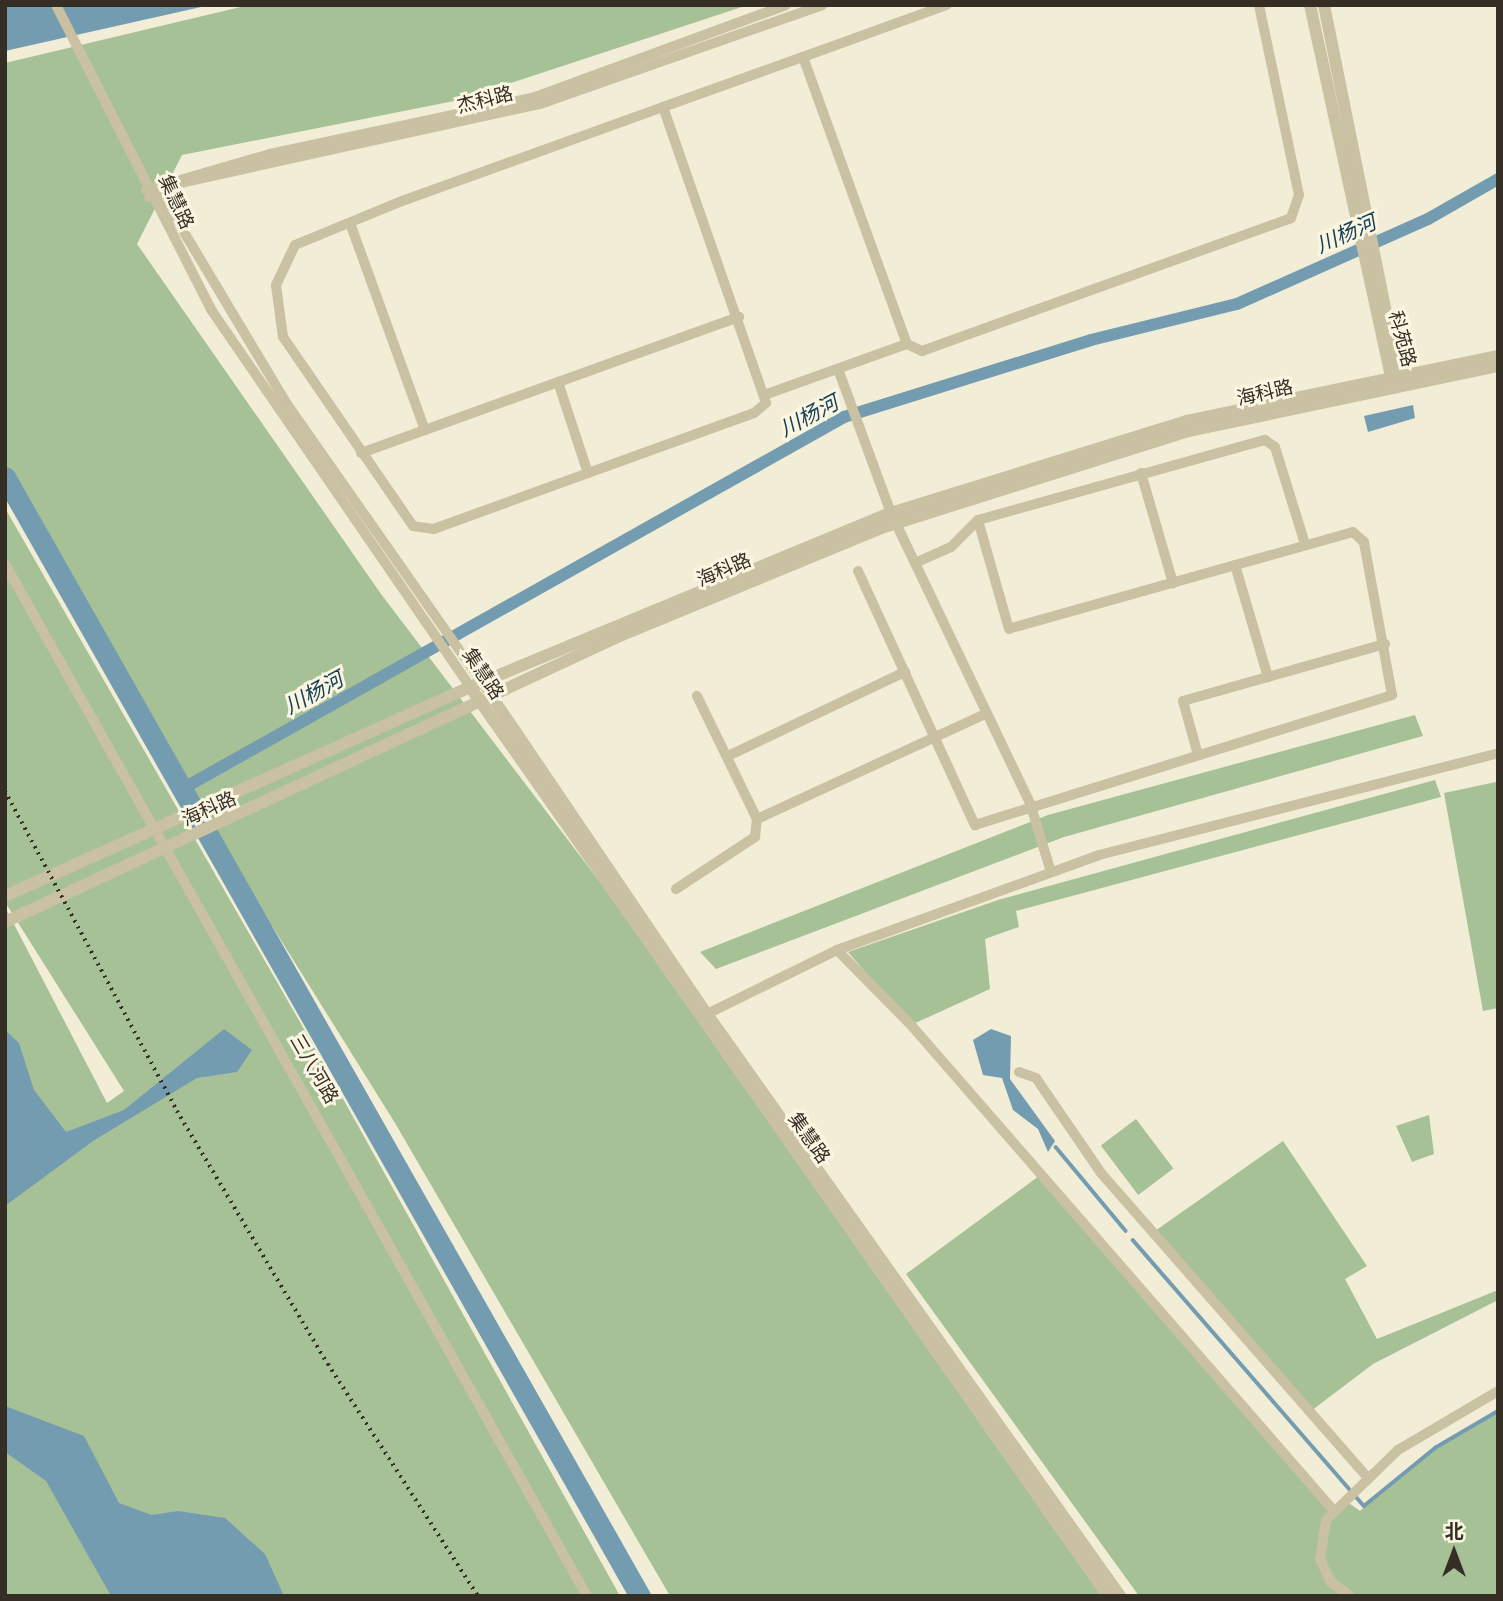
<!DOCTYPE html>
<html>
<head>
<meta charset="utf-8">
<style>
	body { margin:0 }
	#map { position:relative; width:1503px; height:1601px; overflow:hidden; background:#f2edd6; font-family:"DejaVu Sans","Noto Sans SC",sans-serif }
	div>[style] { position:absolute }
	.green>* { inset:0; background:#a6c196; transform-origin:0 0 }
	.water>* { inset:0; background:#749cb0 }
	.stream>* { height:3.5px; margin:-1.75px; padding:0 1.75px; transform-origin:1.75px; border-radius:1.75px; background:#749cb0 }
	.canal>* { height:12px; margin:-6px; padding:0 6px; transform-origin:6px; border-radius:6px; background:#749cb0 }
	.river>* { height:21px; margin:-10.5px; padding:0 10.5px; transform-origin:10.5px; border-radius:10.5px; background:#749cb0 }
	.minor>* { height:10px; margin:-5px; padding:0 5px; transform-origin:5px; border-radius:5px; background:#cac0a2 }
	.tertiary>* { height:12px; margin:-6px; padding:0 6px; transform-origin:6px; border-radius:6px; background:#cac0a2 }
	.rail>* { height:3.5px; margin-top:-1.75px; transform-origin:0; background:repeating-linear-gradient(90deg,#342e25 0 2px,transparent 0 7px) }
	span { translate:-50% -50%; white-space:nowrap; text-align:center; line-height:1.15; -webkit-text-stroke:6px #faf6e2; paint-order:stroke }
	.street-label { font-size:19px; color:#342e25 }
	.water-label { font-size:21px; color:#184158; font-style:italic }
	.frame { position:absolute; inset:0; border:7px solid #342e25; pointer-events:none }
	.north { position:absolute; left:1419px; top:1517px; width:70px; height:70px; -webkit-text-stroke:5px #faf6e2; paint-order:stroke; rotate:0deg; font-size:19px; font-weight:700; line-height:28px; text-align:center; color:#342e25 }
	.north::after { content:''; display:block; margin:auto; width:24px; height:32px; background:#342e25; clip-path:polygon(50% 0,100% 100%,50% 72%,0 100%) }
</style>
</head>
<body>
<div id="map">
	<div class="green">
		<div style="clip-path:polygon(249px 5px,748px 5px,459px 100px,182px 155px,137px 244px,381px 594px,663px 965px,1116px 1596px,670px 1596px,395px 1123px,5px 498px,5px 63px)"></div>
		<div style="clip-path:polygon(5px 508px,308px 1036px,620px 1596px,5px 1596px,5px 907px,107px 1103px,124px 1091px,5px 902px)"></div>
		<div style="clip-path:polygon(1415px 715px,1423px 736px,1064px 837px,716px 969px,700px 952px,1048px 815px)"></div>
		<div style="clip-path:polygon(1435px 780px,1441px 797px,1016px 911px,1019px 927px,985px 939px,990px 989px,911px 1025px,848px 952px,998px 900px)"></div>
		<div style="clip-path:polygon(1496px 782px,1498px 1008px,1483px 1011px,1444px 793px)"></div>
		<div style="clip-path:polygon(1429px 1115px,1434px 1154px,1412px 1162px,1396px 1126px)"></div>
		<div style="left:1136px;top:1119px;width:62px;height:44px;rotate:53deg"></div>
		<div style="clip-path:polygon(1283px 1141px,1367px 1266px,1345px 1279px,1377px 1339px,1498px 1290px,1498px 1300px,1373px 1364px,1311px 1411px,1155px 1231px)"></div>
		<div style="clip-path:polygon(1043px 1173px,1334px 1511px,1343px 1499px,1360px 1511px,1435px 1448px,1498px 1412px,1498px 1596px,1139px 1596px,906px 1274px)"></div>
	</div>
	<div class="water">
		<div style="clip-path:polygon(5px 5px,210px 5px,5px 51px)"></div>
		<div style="clip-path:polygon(1413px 405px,1415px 418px,1368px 432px,1364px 416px)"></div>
		<div style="clip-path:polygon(224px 1029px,252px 1050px,237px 1072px,197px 1078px,93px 1141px,5px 1206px,5px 1030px,19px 1043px,34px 1090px,66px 1132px,124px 1110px)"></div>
		<div style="clip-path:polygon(991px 1029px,1011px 1036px,1010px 1079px,1055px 1141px,1048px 1152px,1038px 1129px,1013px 1110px,1002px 1078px,983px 1075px,973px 1040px)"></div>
		<div style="clip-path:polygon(5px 1406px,84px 1436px,119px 1503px,152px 1515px,178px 1511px,225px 1518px,265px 1554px,284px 1596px,111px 1596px,46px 1481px,5px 1452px)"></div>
	</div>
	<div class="stream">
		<div style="left:1056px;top:1147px;width:109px;rotate:50.2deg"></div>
		<div style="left:1133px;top:1240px;width:352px;rotate:49deg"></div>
		<div style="left:1364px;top:1506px;width:92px;rotate:-39.2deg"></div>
		<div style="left:1435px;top:1448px;width:73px;rotate:-30.4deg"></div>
	</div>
	<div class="canal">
		<div style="left:182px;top:789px;width:759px;rotate:-29.33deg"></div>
		<div style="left:844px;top:417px;width:259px;rotate:-17.3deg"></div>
		<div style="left:1091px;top:340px;width:150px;rotate:-13.9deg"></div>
		<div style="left:1237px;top:304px;width:209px;rotate:-24deg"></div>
		<div style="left:1428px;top:219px;width:81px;rotate:-29.7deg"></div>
	</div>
	<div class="river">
		<div style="left:5px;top:477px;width:1287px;rotate:60.43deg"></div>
	</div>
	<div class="minor">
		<div style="left:56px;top:5px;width:343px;rotate:63deg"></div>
		<div style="left:212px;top:311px;width:456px;rotate:55.5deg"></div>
		<div style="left:803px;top:57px;width:305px;rotate:70.1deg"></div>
		<div style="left:907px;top:344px;width:17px;rotate:25deg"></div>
		<div style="left:922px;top:351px;width:392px;rotate:-19.8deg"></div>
		<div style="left:1291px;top:218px;width:24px;rotate:-71deg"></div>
		<div style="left:1299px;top:195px;width:194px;rotate:-101.9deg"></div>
		<div style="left:663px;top:107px;width:313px;rotate:70.8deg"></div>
		<div style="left:766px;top:403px;width:16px;rotate:140deg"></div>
		<div style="left:754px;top:413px;width:340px;rotate:160.1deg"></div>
		<div style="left:434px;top:529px;width:21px;rotate:-172deg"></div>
		<div style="left:413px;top:526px;width:229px;rotate:-124.5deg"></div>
		<div style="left:283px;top:337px;width:52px;rotate:-97.7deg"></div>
		<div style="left:276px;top:285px;width:44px;rotate:-64.6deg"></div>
		<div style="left:295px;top:245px;width:116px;rotate:-22.4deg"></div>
		<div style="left:402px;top:201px;width:277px;rotate:-19.8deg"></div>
		<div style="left:663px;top:107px;width:149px;rotate:-19.7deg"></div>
		<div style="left:803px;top:57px;width:153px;rotate:-19.9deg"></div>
		<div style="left:157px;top:187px;width:253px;rotate:59.1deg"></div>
		<div style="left:287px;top:404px;width:358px;rotate:55deg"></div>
		<div style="left:146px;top:190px;width:129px;rotate:-16.2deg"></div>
		<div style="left:270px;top:154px;width:271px;rotate:-12.1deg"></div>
		<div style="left:535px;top:97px;width:267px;rotate:-20.1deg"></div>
		<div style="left:149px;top:197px;width:34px;rotate:-24deg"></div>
		<div style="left:180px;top:183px;width:369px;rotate:-12.4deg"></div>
		<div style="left:540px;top:104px;width:299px;rotate:-19.3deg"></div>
		<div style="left:350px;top:223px;width:220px;rotate:70.1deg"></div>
		<div style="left:838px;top:369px;width:153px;rotate:69.8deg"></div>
		<div style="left:891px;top:513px;width:322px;rotate:64.4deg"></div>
		<div style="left:1030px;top:803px;width:72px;rotate:73.1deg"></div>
		<div style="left:558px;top:382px;width:96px;rotate:71.8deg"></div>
		<div style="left:767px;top:394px;width:149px;rotate:-19.7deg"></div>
		<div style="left:361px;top:453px;width:402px;rotate:-19.8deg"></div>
		<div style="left:1141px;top:473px;width:115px;rotate:73.8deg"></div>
		<div style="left:915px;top:563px;width:39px;rotate:-24deg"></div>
		<div style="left:951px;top:547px;width:38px;rotate:-45deg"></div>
		<div style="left:978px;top:520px;width:298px;rotate:-15.6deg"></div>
		<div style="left:1265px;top:440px;width:12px;rotate:35deg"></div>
		<div style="left:1275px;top:447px;width:102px;rotate:72.8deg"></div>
		<div style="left:5px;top:564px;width:1185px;rotate:60.58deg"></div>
		<div style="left:1235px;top:565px;width:117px;rotate:73.6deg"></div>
		<div style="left:858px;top:571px;width:280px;rotate:65.3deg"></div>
		<div style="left:975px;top:825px;width:437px;rotate:-17.3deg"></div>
		<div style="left:1392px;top:695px;width:156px;rotate:-100.4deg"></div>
		<div style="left:1364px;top:542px;width:15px;rotate:-138deg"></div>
		<div style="left:1353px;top:532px;width:357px;rotate:164.3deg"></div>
		<div style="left:1009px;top:629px;width:113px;rotate:-105.9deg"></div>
		<div style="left:730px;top:755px;width:194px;rotate:-25.4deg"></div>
		<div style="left:1198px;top:755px;width:56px;rotate:-105.5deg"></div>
		<div style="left:1183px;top:701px;width:210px;rotate:-15.8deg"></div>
		<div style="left:757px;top:819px;width:253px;rotate:-24.7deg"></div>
		<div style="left:676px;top:889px;width:95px;rotate:-33.4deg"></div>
		<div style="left:755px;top:837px;width:18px;rotate:-84deg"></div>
		<div style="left:757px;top:819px;width:137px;rotate:-116deg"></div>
		<div style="left:837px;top:950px;width:105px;rotate:45.4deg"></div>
		<div style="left:911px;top:1025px;width:644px;rotate:48.96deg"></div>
		<div style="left:707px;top:1014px;width:145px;rotate:-26.2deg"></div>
		<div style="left:837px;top:950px;width:279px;rotate:-19.9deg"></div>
		<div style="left:1099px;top:855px;width:412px;rotate:-14.3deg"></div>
		<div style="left:1019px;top:1072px;width:18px;rotate:19deg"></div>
		<div style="left:1036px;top:1078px;width:115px;rotate:55.6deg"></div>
		<div style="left:1101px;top:1173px;width:404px;rotate:48.8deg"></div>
		<div style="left:1350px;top:1596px;width:24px;rotate:-144deg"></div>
		<div style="left:1331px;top:1582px;width:25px;rotate:-116deg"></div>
		<div style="left:1320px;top:1559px;width:39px;rotate:-81deg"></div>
		<div style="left:1326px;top:1520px;width:100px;rotate:-44.2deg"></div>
		<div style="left:1398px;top:1450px;width:116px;rotate:-30.5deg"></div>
	</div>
	<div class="tertiary">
		<div style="left:1310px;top:5px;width:384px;rotate:77.7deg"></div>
		<div style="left:1324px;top:5px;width:380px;rotate:78.6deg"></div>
		<div style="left:470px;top:687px;width:1111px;rotate:54.94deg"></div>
		<div style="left:492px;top:697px;width:383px;rotate:55.9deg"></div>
		<div style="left:707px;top:1014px;width:714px;rotate:54.64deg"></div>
		<div style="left:5px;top:896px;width:510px;rotate:-24.2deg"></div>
		<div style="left:470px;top:687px;width:456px;rotate:-22.5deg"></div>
		<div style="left:891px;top:513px;width:309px;rotate:-17.3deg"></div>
		<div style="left:1186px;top:421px;width:319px;rotate:-11.8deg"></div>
		<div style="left:5px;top:922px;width:680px;rotate:-24.95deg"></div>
		<div style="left:622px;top:635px;width:280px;rotate:-22.4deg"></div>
		<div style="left:881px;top:528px;width:323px;rotate:-17.5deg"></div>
		<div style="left:1189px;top:431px;width:316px;rotate:-11.9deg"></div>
	</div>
	<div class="rail">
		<div style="left:5px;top:791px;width:363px;rotate:61.7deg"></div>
		<div style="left:177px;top:1111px;width:295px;rotate:59.2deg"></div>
		<div style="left:328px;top:1364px;width:276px;rotate:57.1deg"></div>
	</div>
	<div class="street-label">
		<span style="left:485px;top:100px;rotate:-14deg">杰科路</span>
		<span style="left:176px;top:202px;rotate:65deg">集慧路</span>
		<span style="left:1402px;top:339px;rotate:75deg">科苑路</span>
		<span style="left:1265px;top:393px;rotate:-13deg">海科路</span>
		<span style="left:724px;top:570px;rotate:-23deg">海科路</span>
		<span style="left:483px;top:674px;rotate:56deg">集慧路</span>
		<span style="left:209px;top:809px;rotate:-24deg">海科路</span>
		<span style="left:314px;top:1069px;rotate:60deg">三八河路</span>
		<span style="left:809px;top:1138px;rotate:55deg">集慧路</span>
	</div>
	<div class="water-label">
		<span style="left:1346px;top:234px;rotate:-24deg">川杨河</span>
		<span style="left:809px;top:416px;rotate:-28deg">川杨河</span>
		<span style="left:314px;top:693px;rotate:-29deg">川杨河</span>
	</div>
	<div class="frame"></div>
	<div class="north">北</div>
</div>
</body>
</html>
